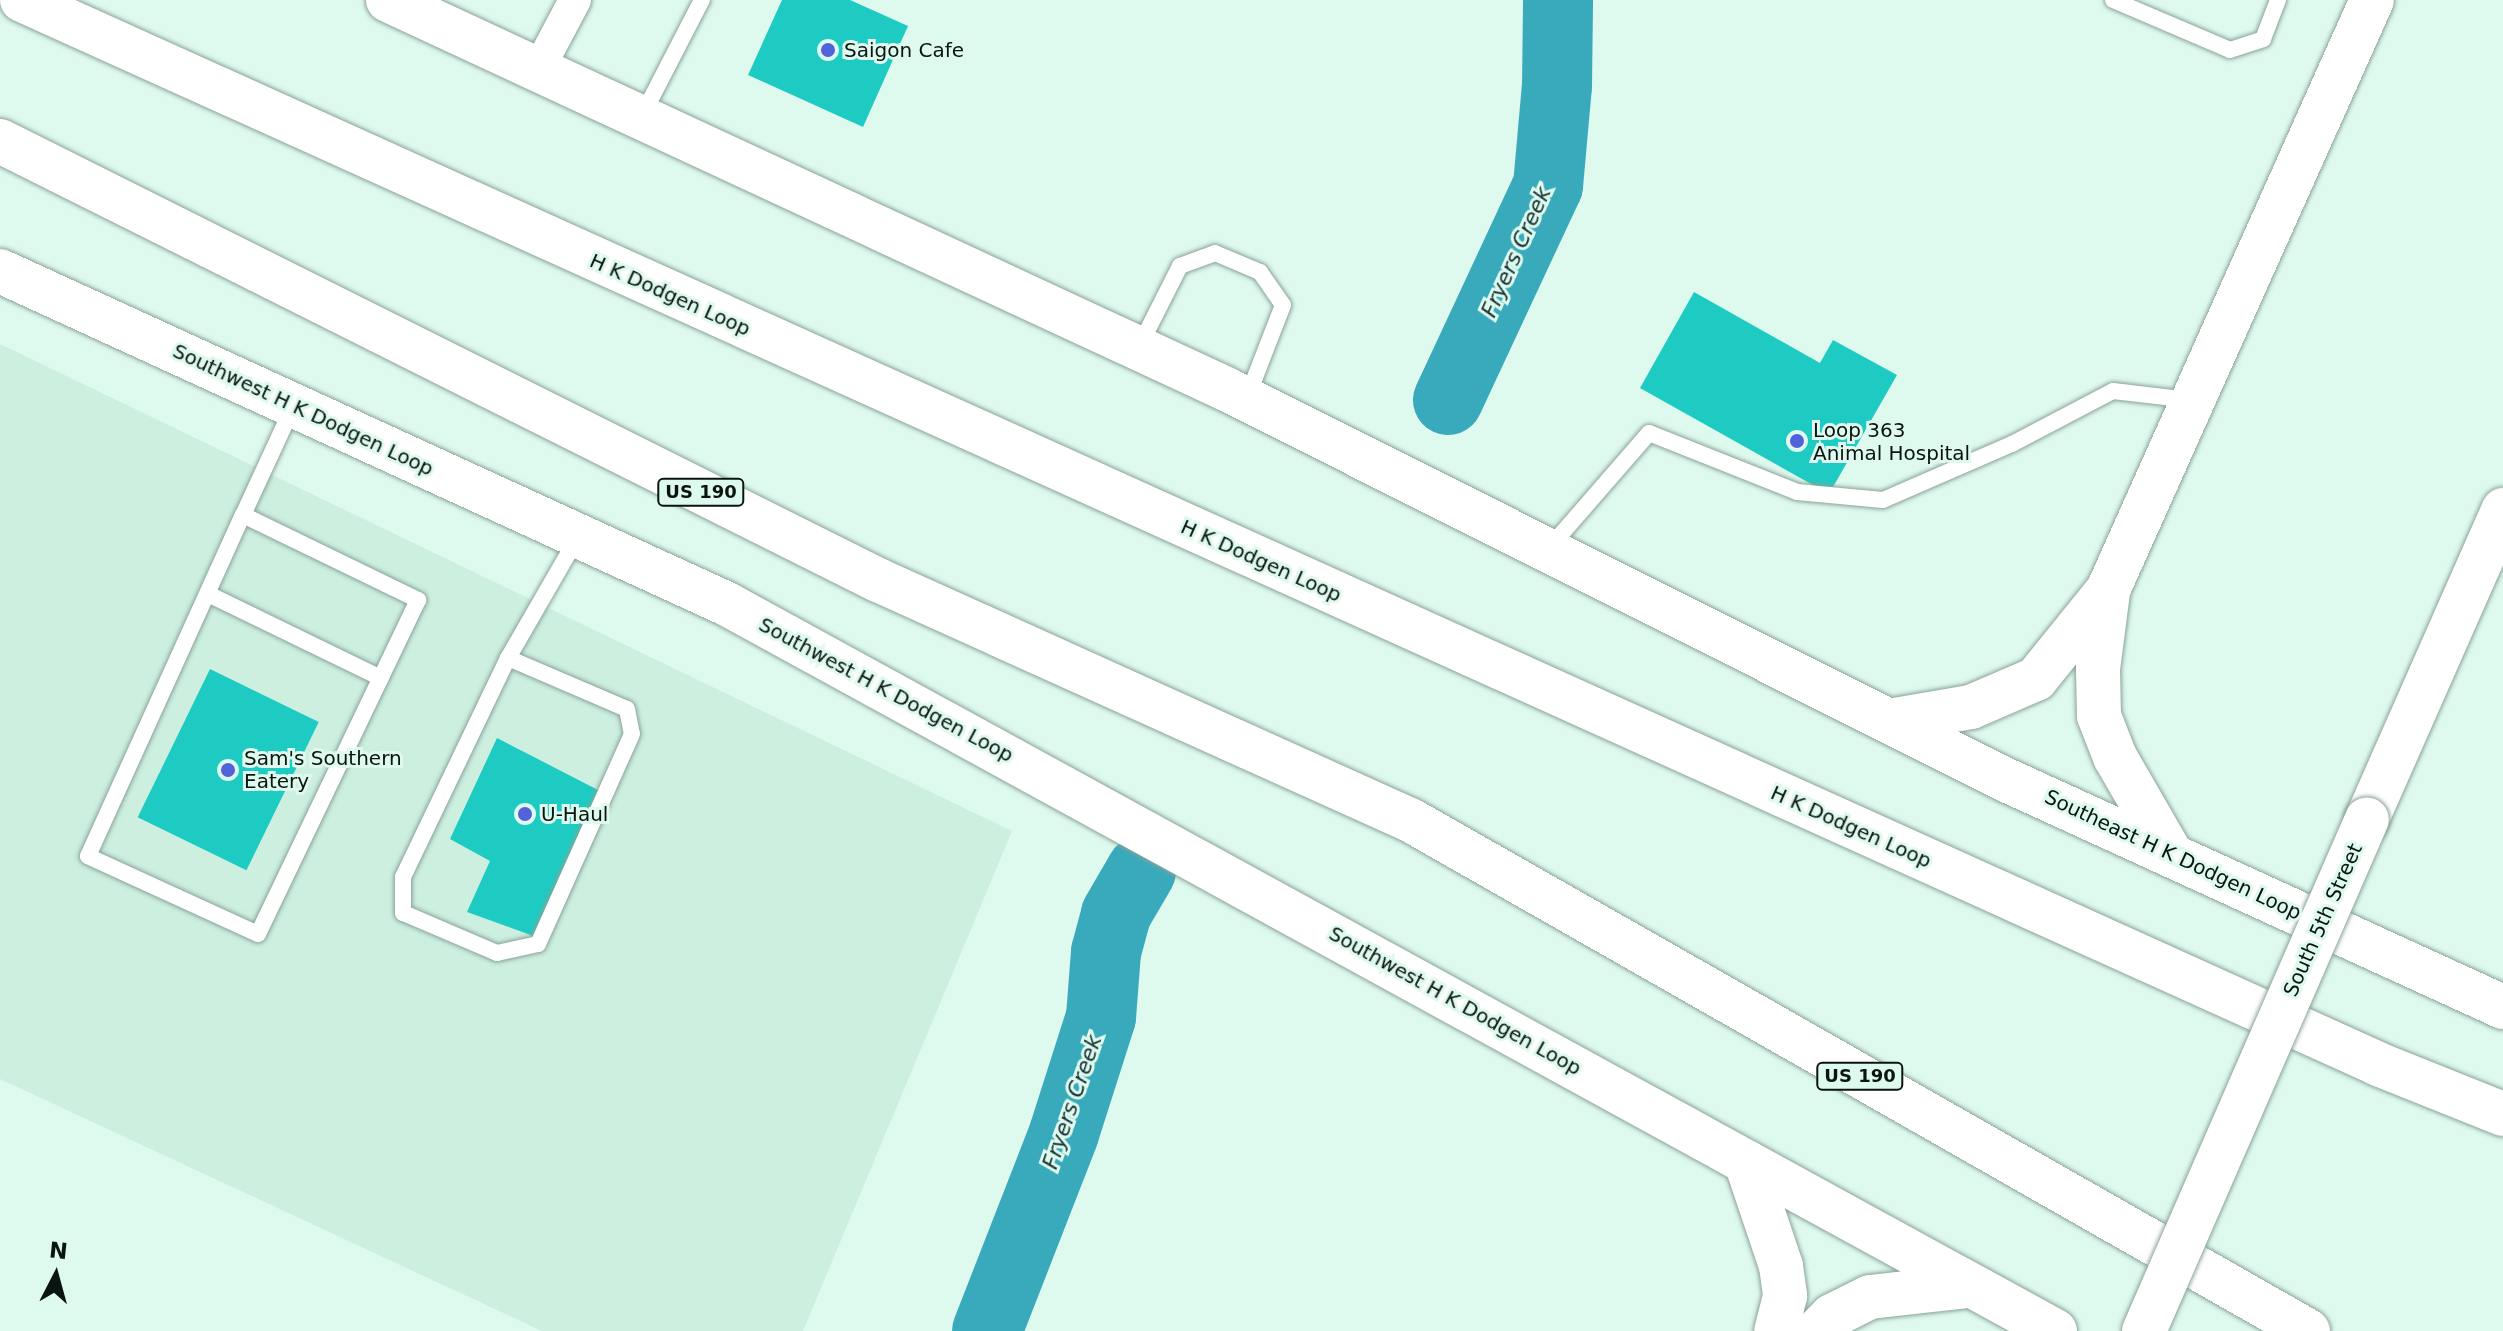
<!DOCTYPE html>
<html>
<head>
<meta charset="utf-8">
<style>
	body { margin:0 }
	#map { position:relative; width:2503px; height:1331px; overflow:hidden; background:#def9ed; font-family:"DejaVu Sans",sans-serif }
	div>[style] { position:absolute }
	.built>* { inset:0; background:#ccefe0 }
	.river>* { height:70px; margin:-35px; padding:0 35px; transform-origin:35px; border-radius:35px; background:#39aabc }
	.building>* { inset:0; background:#1ecbc2; transform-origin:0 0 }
	.roads { filter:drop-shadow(0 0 2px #8aa399) drop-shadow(0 0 2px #8aa399) }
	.service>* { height:16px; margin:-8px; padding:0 8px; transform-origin:8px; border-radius:8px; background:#fff }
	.minor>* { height:32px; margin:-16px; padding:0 16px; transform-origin:16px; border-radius:16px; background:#fff }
	.secondary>* { height:44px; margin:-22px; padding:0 22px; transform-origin:22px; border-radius:22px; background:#fff }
	.motorway>* { height:44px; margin:-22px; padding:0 22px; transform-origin:22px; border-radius:22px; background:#fff }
	.bridges { filter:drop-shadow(0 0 2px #8aa399) drop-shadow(0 0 2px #8aa399) }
	.secondary-bridge>* { height:44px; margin:-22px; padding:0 22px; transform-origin:22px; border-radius:22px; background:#fff }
	.dots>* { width:22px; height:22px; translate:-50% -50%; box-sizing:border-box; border:4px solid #def9ed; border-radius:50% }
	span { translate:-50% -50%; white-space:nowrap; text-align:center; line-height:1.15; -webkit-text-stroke:6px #def9ed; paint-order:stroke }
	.shield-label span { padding:2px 6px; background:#def9ed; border:2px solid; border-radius:6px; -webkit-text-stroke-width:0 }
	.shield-label { font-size:18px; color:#0a1410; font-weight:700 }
	.poi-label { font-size:20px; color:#0a1410 }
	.left { translate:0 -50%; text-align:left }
	.street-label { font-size:20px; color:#0a1410 }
	.water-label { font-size:22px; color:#193236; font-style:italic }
	.north { position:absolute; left:16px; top:1235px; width:80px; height:80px; -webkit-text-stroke:6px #def9ed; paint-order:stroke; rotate:6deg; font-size:22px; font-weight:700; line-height:32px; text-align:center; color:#0a1410 }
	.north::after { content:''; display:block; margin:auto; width:28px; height:36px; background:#0a1410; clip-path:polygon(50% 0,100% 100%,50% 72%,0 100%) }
</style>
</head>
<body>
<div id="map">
	<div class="built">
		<div style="clip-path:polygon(0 344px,1012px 831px,803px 1331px,542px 1331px,0 1079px)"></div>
	</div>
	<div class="river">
		<div style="left:1448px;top:400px;width:236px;rotate:-65deg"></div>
		<div style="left:1548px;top:186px;width:100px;rotate:-84.9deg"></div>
		<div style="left:1557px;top:86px;width:86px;rotate:-89.3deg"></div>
		<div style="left:987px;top:1331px;width:212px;rotate:-68.7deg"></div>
		<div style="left:1064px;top:1133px;width:122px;rotate:-72.3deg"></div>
		<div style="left:1101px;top:1017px;width:65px;rotate:-85.6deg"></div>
		<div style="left:1106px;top:952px;width:39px;rotate:-75deg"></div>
		<div style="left:1116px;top:914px;width:50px;rotate:-59.8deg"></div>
	</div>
	<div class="building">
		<div style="clip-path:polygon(782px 0,850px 0,908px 26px,863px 127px,748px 75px)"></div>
		<div style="clip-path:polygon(1694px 292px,1820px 363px,1833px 340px,1897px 375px,1829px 494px,1640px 388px)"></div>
		<div style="left:210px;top:669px;width:121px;height:165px;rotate:26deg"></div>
		<div style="clip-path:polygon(497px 738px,598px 790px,536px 937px,467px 912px,490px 861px,450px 839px)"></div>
	</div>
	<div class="roads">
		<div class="service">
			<div style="left:2113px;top:0;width:127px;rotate:23.1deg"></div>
			<div style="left:2230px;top:50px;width:35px;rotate:-18deg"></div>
			<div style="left:2263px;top:39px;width:42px;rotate:-69deg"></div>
			<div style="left:642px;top:116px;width:131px;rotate:-62.7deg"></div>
			<div style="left:1139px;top:347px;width:91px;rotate:-63.2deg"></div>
			<div style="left:1180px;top:266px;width:37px;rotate:-20deg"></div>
			<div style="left:1215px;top:253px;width:49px;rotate:22.9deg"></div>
			<div style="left:1260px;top:272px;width:40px;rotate:55.1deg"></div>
			<div style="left:1283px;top:305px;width:100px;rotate:111.2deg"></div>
			<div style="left:243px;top:515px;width:195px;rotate:25.9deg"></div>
			<div style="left:418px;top:600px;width:370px;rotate:115.6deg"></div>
			<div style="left:258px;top:934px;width:187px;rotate:-155.4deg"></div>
			<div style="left:88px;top:856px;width:375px;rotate:-65.6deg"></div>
			<div style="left:243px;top:515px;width:119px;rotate:-65.2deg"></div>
			<div style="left:1550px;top:547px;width:151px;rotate:-49deg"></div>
			<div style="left:1649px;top:433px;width:159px;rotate:21.7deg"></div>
			<div style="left:1797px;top:492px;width:86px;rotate:5.3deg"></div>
			<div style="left:1883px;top:500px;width:141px;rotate:-23.5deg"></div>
			<div style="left:2012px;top:444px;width:114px;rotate:-27.7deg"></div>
			<div style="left:2113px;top:391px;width:79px;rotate:6.6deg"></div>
			<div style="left:208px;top:594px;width:192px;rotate:25.9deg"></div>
			<div style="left:508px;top:658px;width:129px;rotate:23.2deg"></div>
			<div style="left:627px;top:709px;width:25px;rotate:79deg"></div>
			<div style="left:632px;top:734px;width:230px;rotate:114.1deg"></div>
			<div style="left:538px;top:944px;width:42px;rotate:167.6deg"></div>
			<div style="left:497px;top:953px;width:102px;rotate:-156.9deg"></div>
			<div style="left:403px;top:913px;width:36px;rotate:-90deg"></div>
			<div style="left:403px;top:877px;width:243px;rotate:-64.4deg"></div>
			<div style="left:508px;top:658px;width:140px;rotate:-60deg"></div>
		</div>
		<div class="minor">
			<div style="left:539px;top:68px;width:77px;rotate:-62.1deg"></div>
		</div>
		<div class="secondary">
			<div style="left:388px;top:0;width:924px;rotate:24.9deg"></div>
			<div style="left:1226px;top:389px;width:870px;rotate:26.62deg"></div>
			<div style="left:2004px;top:779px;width:549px;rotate:24.56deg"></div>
			<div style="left:0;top:271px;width:800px;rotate:24.61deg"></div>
			<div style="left:727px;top:604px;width:1514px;rotate:28.7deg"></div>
			<div style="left:2108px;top:592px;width:78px;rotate:97.4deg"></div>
			<div style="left:2098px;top:669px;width:47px;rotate:88.8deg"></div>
			<div style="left:2099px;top:716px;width:44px;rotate:68.7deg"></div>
			<div style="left:2115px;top:757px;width:112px;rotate:60deg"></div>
			<div style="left:1889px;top:721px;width:83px;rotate:-9.7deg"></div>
			<div style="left:1971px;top:707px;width:71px;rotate:-23.3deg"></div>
			<div style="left:2036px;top:679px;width:114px;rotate:-51deg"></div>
			<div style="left:2108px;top:590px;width:646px;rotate:-65.89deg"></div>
			<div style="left:2367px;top:819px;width:338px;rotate:-66.2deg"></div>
			<div style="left:1746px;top:1162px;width:110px;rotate:71.4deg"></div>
			<div style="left:1781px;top:1266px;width:30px;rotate:82deg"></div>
			<div style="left:1785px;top:1296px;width:36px;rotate:104deg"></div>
			<div style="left:1817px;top:1331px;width:21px;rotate:-45deg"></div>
			<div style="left:1832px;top:1316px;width:42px;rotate:-26.6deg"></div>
			<div style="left:1870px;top:1297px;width:97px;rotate:-6.5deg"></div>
		</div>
		<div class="motorway">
			<div style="left:22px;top:0;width:2585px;rotate:24.3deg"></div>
			<div style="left:2378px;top:1064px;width:135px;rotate:21.8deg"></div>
			<div style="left:0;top:141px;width:982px;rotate:26.57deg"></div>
			<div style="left:878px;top:580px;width:586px;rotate:24.29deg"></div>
			<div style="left:1412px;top:821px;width:1031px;rotate:29.65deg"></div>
		</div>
	</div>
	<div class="bridges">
		<div class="secondary-bridge">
			<div style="left:2144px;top:1331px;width:558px;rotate:-66.46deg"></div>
		</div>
	</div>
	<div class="dots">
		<div style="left:828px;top:50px;background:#5262d8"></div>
		<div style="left:1797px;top:441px;background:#5262d8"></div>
		<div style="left:228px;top:770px;background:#5262d8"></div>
		<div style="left:525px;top:814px;background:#5262d8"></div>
	</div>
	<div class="shield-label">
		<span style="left:701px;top:492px">US 190</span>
		<span style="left:1860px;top:1076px">US 190</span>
	</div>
	<div class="poi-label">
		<span class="left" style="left:844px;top:50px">Saigon Cafe</span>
		<span class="left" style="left:1813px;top:442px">Loop 363<br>Animal Hospital</span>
		<span class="left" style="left:244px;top:770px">Sam's Southern<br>Eatery</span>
		<span class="left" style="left:541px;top:814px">U-Haul</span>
	</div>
	<div class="street-label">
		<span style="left:670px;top:295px;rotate:24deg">H K Dodgen Loop</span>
		<span style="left:303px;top:410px;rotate:25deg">Southwest H K Dodgen Loop</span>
		<span style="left:1261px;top:561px;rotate:24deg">H K Dodgen Loop</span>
		<span style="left:886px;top:690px;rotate:28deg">Southwest H K Dodgen Loop</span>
		<span style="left:1851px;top:827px;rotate:24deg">H K Dodgen Loop</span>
		<span style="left:2173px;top:855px;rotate:25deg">Southeast H K Dodgen Loop</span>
		<span style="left:2323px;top:920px;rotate:-66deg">South 5th Street</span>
		<span style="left:1455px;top:1001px;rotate:29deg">Southwest H K Dodgen Loop</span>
	</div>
	<div class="water-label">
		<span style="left:1516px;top:252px;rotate:-66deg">Fryers Creek</span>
		<span style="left:1072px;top:1102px;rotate:-71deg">Fryers Creek</span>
	</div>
	<div class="north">N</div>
</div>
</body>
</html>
